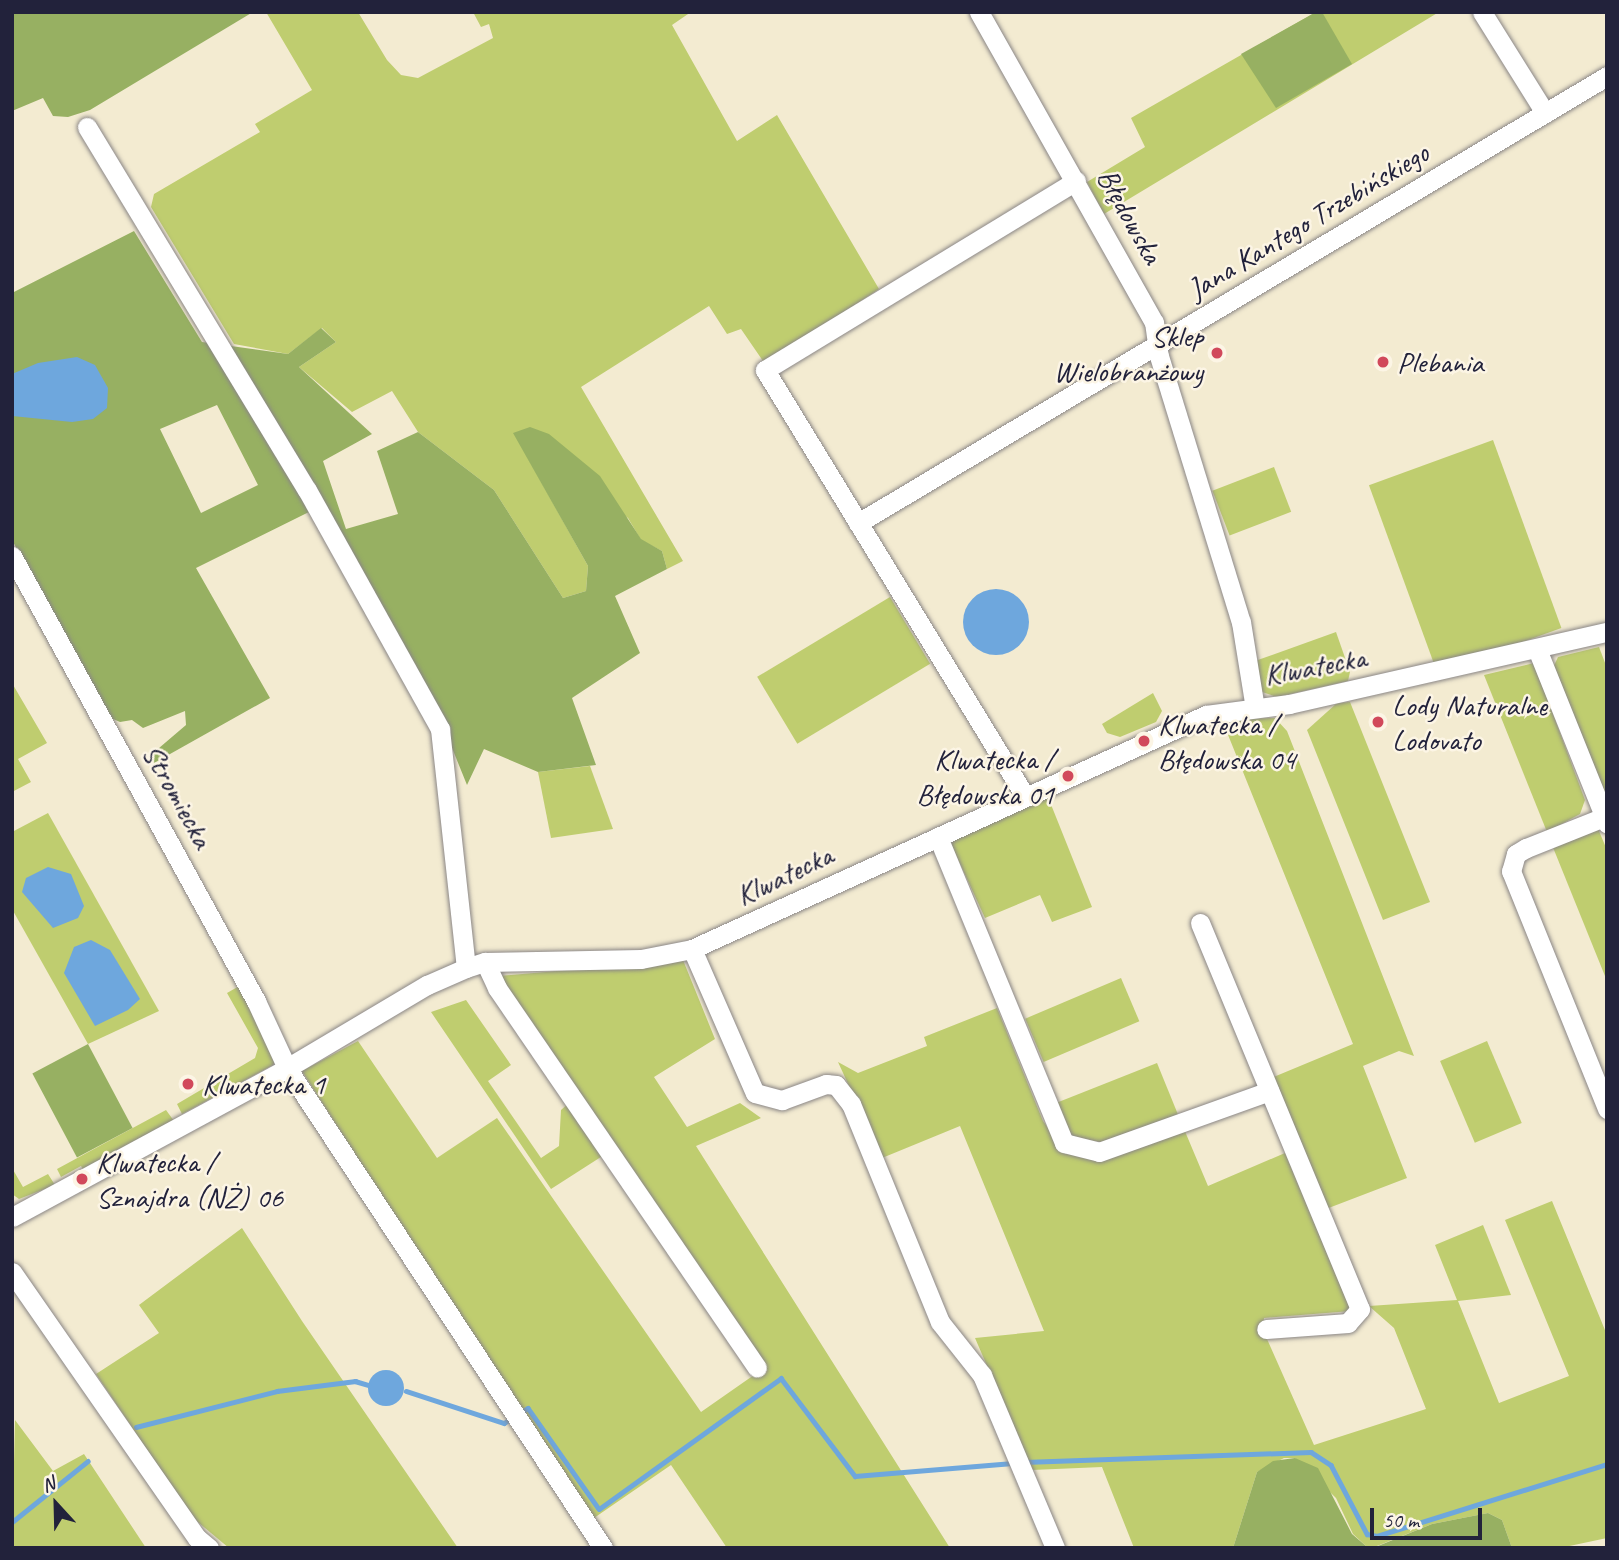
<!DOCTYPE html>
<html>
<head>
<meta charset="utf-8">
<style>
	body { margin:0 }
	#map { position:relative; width:1619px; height:1560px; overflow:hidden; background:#f3ebd1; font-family:Caveat,sans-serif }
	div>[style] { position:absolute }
	.green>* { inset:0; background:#bfcd6f; transform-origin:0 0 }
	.forest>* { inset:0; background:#97b062; transform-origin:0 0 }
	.water>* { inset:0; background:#6ea7dd }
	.round { border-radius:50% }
	.stream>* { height:4.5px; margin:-2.25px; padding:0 2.25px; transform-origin:2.25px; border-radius:2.25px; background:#6ea7dd }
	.roads { filter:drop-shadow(0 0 2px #8a8686) drop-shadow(0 0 2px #8a8686) }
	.minor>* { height:19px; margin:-9.5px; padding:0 9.5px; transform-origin:9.5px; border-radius:9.5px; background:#fff }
	.dots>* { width:19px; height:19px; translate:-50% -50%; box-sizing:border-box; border:4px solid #fcf5e5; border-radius:50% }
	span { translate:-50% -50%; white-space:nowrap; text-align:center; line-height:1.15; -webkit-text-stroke:5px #fcf5e5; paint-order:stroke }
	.street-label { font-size:30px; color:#22223b }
	.poi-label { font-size:30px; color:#22223b }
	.right { translate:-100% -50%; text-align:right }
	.left { translate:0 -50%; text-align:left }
	.frame { position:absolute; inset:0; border:14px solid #22223b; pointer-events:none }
	.north { position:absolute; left:21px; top:1469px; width:70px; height:70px; -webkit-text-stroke:5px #fcf5e5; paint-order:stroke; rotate:338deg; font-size:19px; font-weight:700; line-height:28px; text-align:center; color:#22223b }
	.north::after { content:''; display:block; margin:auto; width:24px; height:32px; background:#22223b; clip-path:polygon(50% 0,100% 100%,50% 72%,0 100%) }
	.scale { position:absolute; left:1370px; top:1508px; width:112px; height:32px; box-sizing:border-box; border:4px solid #22223b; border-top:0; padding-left:9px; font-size:21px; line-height:24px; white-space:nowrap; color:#22223b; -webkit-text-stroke:5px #fcf5e5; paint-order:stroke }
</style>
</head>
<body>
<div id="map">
	<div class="green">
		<div style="clip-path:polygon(266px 12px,358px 12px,387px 60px,401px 75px,418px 78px,493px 38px,489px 24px,481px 27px,473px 12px,691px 12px,672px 25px,737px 141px,777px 115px,879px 289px,765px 364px,741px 329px,727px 334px,709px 306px,581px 387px,683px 561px,667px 569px,662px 551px,641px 540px,628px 518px,514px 433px,588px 566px,586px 591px,563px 598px,494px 490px,418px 432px,392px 391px,352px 412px,299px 367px,336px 342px,322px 328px,288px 354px,234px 344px,151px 207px,154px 194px,260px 132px,255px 124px,312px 90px)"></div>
		<div style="clip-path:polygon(1316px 12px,1439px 12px,1104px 214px,1087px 182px,1145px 147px,1131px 118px)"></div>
		<div style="left:1493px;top:440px;width:200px;height:132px;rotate:70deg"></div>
		<div style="left:1274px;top:467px;width:48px;height:66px;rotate:69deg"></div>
		<div style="left:890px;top:597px;width:78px;height:155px;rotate:59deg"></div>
		<div style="clip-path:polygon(1336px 632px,1350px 672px,1348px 681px,1277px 697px,1262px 692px,1255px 661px)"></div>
		<div style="clip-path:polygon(1599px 647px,1607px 668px,1607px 803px,1552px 670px,1558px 657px)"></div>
		<div style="clip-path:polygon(1534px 663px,1585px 800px,1580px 814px,1547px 832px,1484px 675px)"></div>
		<div style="clip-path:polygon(12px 683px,47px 743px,18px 759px,31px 782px,12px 792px)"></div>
		<div style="clip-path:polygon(1153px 693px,1162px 711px,1156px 722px,1120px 737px,1107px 733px,1102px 724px)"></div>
		<div style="clip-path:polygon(1350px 702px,1430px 902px,1383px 920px,1307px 730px,1337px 703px)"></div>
		<div style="clip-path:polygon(1275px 718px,1287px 731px,1414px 1056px,1399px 1051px,1363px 1066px,1407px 1178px,1326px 1209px,1269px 1079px,1353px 1044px,1222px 720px)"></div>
		<div style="clip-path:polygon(590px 766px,613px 829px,551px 838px,538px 772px)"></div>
		<div style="clip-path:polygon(1048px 797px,1092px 907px,1052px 922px,1040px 895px,985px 918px,950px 842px)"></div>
		<div style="clip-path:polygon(48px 813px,159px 1011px,88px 1044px,12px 909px,12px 832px)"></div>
		<div style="clip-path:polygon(1596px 824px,1607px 850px,1607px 981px,1552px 845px)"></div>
		<div style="clip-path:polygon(683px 960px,715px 1039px,654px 1077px,687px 1127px,740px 1103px,761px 1118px,696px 1146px,950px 1548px,727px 1548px,671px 1465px,594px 1518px,543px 1449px,302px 1071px,358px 1041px,437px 1158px,497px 1118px,701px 1412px,764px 1368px,499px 976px)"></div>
		<div style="left:1121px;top:978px;width:47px;height:104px;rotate:67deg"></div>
		<div style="clip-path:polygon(241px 985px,277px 1059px,273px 1065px,182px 1114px,177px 1104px,255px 1058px,258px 1048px,227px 993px)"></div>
		<div style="clip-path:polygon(466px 1000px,511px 1065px,488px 1081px,541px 1158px,559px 1146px,561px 1110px,569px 1103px,604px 1155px,551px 1189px,431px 1012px)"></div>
		<div style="clip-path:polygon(997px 1008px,1043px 1121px,1062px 1148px,1076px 1156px,1095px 1159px,1184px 1129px,1208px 1186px,1285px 1153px,1351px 1311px,1264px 1318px,1263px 1330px,1314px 1445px,1426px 1409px,1394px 1328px,1369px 1306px,1457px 1300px,1435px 1245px,1483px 1225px,1511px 1295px,1458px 1301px,1499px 1403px,1569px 1376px,1505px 1220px,1552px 1201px,1607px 1335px,1607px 1538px,1560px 1548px,1512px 1548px,1502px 1520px,1488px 1513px,1432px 1524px,1377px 1546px,1366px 1546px,1353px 1534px,1336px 1498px,1295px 1458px,1284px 1458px,1257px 1472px,1233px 1548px,1134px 1548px,1102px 1467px,1032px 1470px,975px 1338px,1044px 1331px,960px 1126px,882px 1158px,838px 1062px,858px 1073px,927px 1046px,924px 1037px)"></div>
		<div style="left:1487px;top:1041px;width:89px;height:51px;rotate:67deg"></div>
		<div style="clip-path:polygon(1157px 1063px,1179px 1117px,1111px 1144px,1073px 1137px,1051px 1105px)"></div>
		<div style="clip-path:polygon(166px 1110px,174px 1121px,84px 1171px,81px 1166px,61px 1177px,57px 1169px)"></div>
		<div style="clip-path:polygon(12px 1168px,23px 1187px,48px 1174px,55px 1185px,19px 1199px,12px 1194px)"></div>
		<div style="clip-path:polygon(242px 1228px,302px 1321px,458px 1548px,229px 1548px,193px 1518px,96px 1374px,159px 1333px,139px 1305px)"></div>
		<div style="clip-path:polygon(15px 1420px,53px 1471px,84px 1454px,146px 1548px,12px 1548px)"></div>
	</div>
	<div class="forest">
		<div style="clip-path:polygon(12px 12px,253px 12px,90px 110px,68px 117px,53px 116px,43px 98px,12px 111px)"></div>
		<div style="clip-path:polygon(1316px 12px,1322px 12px,1352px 64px,1276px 108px,1241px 54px)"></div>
		<div style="clip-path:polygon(evenodd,134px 231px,202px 342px,288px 354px,321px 328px,336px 342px,299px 367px,372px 434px,323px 461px,346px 529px,398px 514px,377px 451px,418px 432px,494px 490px,563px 598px,586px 591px,588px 566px,513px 433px,530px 427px,549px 434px,600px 476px,641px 539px,662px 551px,667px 569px,615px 596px,640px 653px,572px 698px,596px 765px,538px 772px,484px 749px,467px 785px,450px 743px,309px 512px,196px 568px,270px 698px,154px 763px,152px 754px,186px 725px,185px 711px,143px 728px,132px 720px,120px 722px,106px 716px,12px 540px,12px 293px,134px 231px,217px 405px,258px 485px,201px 513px,160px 429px,217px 405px)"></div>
		<div style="left:88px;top:1044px;width:95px;height:63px;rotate:62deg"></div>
		<div style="clip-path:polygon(1295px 1458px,1318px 1468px,1352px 1534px,1366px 1546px,1378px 1546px,1432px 1524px,1488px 1513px,1502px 1520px,1512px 1548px,1233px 1548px,1257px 1472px,1273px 1461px)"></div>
	</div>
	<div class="water">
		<div style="clip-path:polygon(77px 357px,95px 365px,108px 388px,107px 408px,93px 419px,72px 422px,12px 416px,12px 374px,38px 363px)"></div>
		<div class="round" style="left:963px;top:589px;width:66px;height:66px"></div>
		<div style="clip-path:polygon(48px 867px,71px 874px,84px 906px,78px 918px,53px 928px,22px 892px,26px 878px)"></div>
		<div style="clip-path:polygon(91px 940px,110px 950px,140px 999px,128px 1010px,95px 1026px,64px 973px,74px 947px)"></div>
		<div class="round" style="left:368px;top:1370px;width:36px;height:36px"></div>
	</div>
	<div class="stream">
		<div style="left:406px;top:1391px;width:103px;rotate:18.1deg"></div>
		<div style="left:504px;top:1423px;width:7px;rotate:-34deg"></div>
		<div style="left:520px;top:1413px;width:9px;rotate:-32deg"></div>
		<div style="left:528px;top:1408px;width:123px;rotate:54.9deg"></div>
		<div style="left:599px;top:1509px;width:224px;rotate:-35.7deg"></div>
		<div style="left:781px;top:1378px;width:123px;rotate:52.9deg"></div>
		<div style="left:855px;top:1476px;width:158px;rotate:-4.7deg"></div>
		<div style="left:136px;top:1427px;width:146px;rotate:-14.3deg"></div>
		<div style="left:277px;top:1391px;width:79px;rotate:-7.3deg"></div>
		<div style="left:355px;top:1381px;width:14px;rotate:17deg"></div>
		<div style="left:1024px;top:1462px;width:287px;rotate:-2deg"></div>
		<div style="left:1311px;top:1452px;width:24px;rotate:33deg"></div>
		<div style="left:1331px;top:1465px;width:78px;rotate:62.4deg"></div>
		<div style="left:1367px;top:1534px;width:10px;rotate:11deg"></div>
		<div style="left:1377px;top:1536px;width:241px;rotate:-17.4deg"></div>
		<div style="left:12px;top:1522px;width:97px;rotate:-38.8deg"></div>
	</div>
	<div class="roads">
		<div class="minor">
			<div style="left:979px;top:12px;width:356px;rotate:60.6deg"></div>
			<div style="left:1154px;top:322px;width:34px;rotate:82deg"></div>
			<div style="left:1159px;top:356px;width:278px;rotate:72.9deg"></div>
			<div style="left:1241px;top:622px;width:87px;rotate:80.8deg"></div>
			<div style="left:1482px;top:12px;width:119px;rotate:58deg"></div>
			<div style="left:87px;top:127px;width:424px;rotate:58.8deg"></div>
			<div style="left:307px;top:490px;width:274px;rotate:60.9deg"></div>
			<div style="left:440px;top:729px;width:240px;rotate:83.8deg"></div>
			<div style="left:858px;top:523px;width:872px;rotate:-30.83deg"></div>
			<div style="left:12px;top:556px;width:508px;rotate:61.26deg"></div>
			<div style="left:256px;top:1001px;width:74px;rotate:65.2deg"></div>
			<div style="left:287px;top:1068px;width:575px;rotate:56.64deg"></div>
			<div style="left:1537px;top:649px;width:188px;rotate:68.1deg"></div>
			<div style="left:1025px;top:796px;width:499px;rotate:-121.4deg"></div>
			<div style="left:765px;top:370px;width:364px;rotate:-31.3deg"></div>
			<div style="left:1604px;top:817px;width:84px;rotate:158.3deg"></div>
			<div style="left:1526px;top:848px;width:12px;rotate:149deg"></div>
			<div style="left:1516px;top:854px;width:18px;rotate:106deg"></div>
			<div style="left:1511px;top:871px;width:257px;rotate:68deg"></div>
			<div style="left:938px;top:837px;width:331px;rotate:67.6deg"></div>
			<div style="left:1064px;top:1143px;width:36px;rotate:14deg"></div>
			<div style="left:1099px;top:1152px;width:181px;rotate:-19.7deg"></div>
			<div style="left:1200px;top:923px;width:418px;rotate:67.5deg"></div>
			<div style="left:1360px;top:1309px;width:18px;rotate:131deg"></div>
			<div style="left:1348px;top:1323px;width:82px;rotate:175.8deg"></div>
			<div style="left:692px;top:949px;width:157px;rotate:66.4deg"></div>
			<div style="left:755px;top:1093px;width:28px;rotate:15deg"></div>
			<div style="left:782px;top:1100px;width:47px;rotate:-20deg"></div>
			<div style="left:826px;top:1084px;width:10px;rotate:6deg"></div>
			<div style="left:836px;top:1085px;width:24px;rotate:52deg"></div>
			<div style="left:851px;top:1104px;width:235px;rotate:67.8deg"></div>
			<div style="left:940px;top:1322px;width:68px;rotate:51.6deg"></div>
			<div style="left:982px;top:1375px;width:188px;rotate:67.1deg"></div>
			<div style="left:485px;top:962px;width:29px;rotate:65deg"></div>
			<div style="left:497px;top:988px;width:460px;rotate:55.6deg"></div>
			<div style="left:12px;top:1217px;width:313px;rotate:-28.4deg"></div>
			<div style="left:287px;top:1068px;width:163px;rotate:-30.7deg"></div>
			<div style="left:427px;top:985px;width:43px;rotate:-23.6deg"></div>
			<div style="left:466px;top:968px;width:20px;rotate:-18deg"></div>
			<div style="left:485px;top:962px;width:156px;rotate:-1.1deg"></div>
			<div style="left:641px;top:959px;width:52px;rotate:-11.1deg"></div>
			<div style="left:692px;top:949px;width:565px;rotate:-24.48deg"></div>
			<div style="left:1206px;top:715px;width:84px;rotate:-7.5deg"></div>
			<div style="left:1289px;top:704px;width:326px;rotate:-12.8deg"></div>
			<div style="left:12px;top:1272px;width:324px;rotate:55.2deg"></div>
			<div style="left:197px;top:1538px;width:16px;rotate:40deg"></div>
		</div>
	</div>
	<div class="dots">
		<div style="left:1217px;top:353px;background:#d1495b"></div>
		<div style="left:1383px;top:362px;background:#d1495b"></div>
		<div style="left:1378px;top:722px;background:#d1495b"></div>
		<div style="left:1144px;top:741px;background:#d1495b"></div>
		<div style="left:1068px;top:776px;background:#d1495b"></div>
		<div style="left:188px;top:1084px;background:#d1495b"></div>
		<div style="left:82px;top:1179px;background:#d1495b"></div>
	</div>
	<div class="street-label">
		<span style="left:1130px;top:216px;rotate:61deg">Błędowska</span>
		<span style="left:1308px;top:221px;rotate:-31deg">Jana Kantego Trzebińskiego</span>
		<span style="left:1315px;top:666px;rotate:-10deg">Klwatecka</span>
		<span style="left:178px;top:796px;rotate:61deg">Stromiecka</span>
		<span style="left:784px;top:875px;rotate:-25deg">Klwatecka</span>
	</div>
	<div class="poi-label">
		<span class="right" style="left:1203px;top:353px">Sklep<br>Wielobranżowy</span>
		<span class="left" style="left:1397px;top:362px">Plebania</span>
		<span class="left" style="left:1392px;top:722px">Lody Naturalne<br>Lodovato</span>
		<span class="left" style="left:1158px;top:741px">Klwatecka /<br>Błędowska 04</span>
		<span class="right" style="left:1054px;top:776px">Klwatecka /<br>Błędowska 01</span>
		<span class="left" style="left:202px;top:1084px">Klwatecka 1</span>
		<span class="left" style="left:96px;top:1179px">Klwatecka /<br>Sznajdra (NŻ) 06</span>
	</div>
	<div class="frame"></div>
	<div class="north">N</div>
	<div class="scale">50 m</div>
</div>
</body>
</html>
